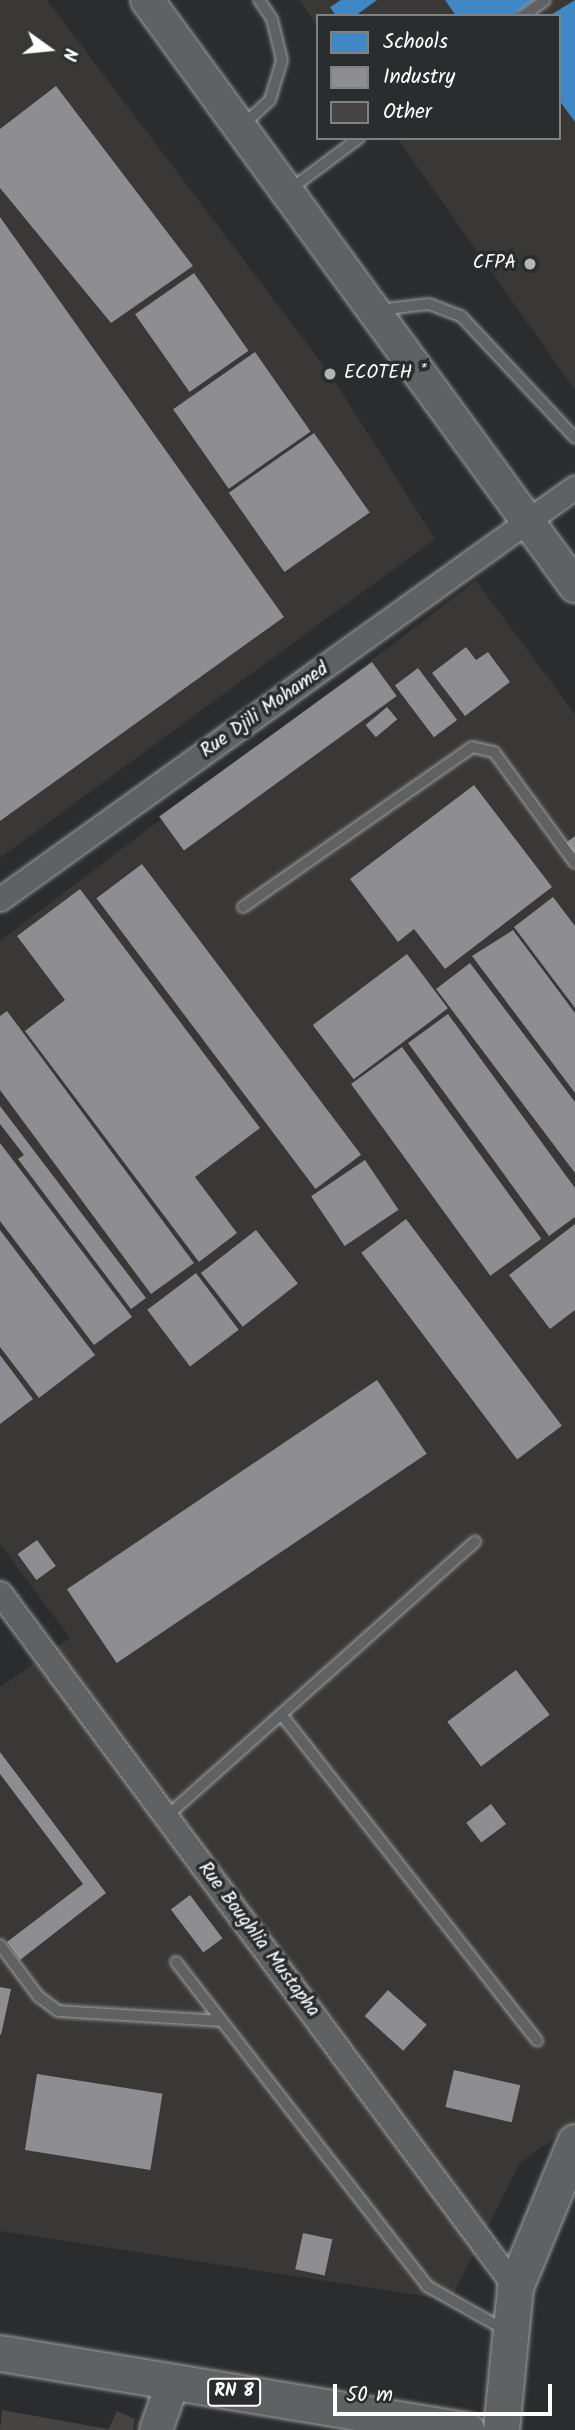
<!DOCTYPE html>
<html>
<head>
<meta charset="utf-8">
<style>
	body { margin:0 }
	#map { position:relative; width:575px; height:2430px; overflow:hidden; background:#2b2c2d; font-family:Kalam,sans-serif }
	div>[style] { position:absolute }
	.built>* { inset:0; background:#393836 }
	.schools>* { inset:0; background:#3f88c5 }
	.industry>* { inset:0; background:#8d8d92; transform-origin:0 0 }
	.building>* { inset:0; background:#454442 }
	.roads { filter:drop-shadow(0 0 2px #a0a0a0) drop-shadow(0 0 2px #a0a0a0) }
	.lane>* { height:10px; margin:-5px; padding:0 5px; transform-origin:5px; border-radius:5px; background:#606162 }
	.street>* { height:23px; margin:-11.5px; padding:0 11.5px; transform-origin:11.5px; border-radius:11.5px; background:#606162 }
	.secondary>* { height:32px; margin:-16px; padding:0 16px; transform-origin:16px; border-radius:16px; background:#606162 }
	.primary>* { height:35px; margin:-17.5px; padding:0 17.5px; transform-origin:17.5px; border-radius:17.5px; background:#606162 }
	.dots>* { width:19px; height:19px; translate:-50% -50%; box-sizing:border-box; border:4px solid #2a2d2e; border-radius:50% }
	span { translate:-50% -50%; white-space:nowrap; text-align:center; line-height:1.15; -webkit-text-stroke:7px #2a2d2e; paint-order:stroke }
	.shield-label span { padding:2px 5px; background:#2a2d2e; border:2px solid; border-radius:5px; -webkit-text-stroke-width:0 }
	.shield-label { font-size:18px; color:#fff; font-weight:700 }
	.poi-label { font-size:19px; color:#fff }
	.right { translate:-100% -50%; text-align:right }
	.left { translate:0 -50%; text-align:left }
	.street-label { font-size:19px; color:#fff }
	.legend { position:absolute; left:316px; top:14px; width:245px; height:126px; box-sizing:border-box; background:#2a2d2e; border:2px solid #7f8182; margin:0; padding:9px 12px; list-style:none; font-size:21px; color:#fff }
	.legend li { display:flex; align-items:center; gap:14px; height:35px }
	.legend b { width:35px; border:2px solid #7f8182 }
	.north { position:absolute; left:14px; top:14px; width:70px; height:70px; -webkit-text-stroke:5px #2a2d2e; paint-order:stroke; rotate:105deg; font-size:19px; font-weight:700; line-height:28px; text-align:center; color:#fff }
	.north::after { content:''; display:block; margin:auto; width:24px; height:32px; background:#fff; clip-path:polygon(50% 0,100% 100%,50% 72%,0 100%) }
	.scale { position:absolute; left:333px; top:2384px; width:219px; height:32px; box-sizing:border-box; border:4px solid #fff; border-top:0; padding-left:9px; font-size:21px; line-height:24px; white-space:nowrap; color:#fff; -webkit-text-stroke:5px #2a2d2e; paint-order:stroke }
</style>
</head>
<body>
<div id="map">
	<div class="built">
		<div style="clip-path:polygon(0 0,47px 0,330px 374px,435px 539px,0 858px)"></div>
		<div style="clip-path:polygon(299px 0,575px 0,575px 390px,397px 138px,559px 138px,559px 16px,318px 16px,318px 27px)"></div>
		<div style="clip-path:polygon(476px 581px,575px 714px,575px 2123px,520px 2163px,450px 2300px,0 2231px,0 1687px,70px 1638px,0 1544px,0 941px)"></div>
	</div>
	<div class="schools">
		<div style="clip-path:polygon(341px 0,377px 0,355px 16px,336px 16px,330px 7px)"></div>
		<div style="clip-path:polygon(445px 0,534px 0,512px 16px,456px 16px)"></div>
		<div style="clip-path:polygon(575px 0,575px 122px,559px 100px,559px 16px,549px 16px)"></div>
	</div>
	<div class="industry">
		<div style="clip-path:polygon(56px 86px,193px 266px,111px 323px,0 188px,0 129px)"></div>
		<div style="clip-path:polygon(0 217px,284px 617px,0 821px)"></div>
		<div style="left:194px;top:273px;width:95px;height:72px;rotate:55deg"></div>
		<div style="left:255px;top:352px;width:97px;height:100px;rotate:55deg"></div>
		<div style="left:314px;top:433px;width:97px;height:104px;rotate:55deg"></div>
		<div style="clip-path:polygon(466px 647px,476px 660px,488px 652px,510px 682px,465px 716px,432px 673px)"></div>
		<div style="left:372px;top:662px;width:42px;height:263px;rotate:54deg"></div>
		<div style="left:418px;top:668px;width:65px;height:29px;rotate:53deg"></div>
		<div style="left:387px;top:707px;width:16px;height:28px;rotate:50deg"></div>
		<div style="clip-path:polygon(474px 785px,552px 887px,445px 969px,414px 929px,398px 942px,350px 879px)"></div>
		<div style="clip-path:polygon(575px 836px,575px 854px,566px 843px)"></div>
		<div style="left:142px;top:864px;width:364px;height:57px;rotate:53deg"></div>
		<div style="clip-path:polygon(80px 889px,260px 1128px,195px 1177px,237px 1233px,199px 1262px,25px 1031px,65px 1000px,17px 936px)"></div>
		<div style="clip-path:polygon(553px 897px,575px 926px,575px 1008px,514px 927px)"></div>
		<div style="clip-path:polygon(513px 930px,575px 1013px,575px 1093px,472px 956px)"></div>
		<div style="left:407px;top:954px;width:68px;height:118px;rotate:53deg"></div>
		<div style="clip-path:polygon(470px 963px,575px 1102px,575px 1173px,436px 989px)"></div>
		<div style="clip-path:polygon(7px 1011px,194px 1263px,151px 1294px,0 1090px,0 1016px)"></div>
		<div style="clip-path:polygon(448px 1014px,575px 1188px,575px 1217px,549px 1236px,408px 1043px)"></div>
		<div style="left:402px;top:1047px;width:237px;height:63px;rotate:54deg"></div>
		<div style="clip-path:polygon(0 1106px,146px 1298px,131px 1309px,18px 1159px,24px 1155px,0 1124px)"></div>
		<div style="clip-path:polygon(0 1143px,132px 1317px,94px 1345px,0 1221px)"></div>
		<div style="left:365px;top:1160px;width:60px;height:65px;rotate:56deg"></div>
		<div style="left:406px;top:1219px;width:259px;height:56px;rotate:53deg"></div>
		<div style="clip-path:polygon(575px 1224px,575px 1310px,550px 1329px,509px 1275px)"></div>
		<div style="clip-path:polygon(0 1230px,95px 1355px,39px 1398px,0 1347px)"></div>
		<div style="left:256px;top:1230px;width:68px;height:70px;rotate:52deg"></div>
		<div style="left:196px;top:1273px;width:71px;height:61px;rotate:53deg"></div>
		<div style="clip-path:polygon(0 1355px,33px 1399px,0 1424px)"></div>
		<div style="left:377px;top:1380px;width:89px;height:374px;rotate:56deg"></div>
		<div style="left:37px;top:1540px;width:32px;height:24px;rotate:54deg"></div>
		<div style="left:516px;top:1670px;width:56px;height:86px;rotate:53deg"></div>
		<div style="clip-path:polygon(0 1752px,106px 1893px,20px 1960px,7px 1942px,83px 1884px,0 1774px)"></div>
		<div style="left:491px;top:1804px;width:25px;height:31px;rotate:53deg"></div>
		<div style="left:190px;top:1895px;width:54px;height:24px;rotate:53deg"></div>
		<div style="clip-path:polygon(0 1987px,11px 1989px,1px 2035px,0 2034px)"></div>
		<div style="left:388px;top:1990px;width:52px;height:35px;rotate:42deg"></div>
		<div style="left:454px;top:2070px;width:68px;height:38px;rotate:13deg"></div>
		<div style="left:37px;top:2074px;width:127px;height:77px;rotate:9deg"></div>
		<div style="left:303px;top:2233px;width:30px;height:37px;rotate:12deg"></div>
	</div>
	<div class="building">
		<div style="clip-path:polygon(2px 2410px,108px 2429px,108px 2430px,0 2430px)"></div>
		<div style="clip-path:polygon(117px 2411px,135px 2419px,133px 2430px,108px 2430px)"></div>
	</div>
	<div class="roads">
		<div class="lane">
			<div style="left:523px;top:16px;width:27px;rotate:-36deg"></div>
			<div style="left:241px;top:127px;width:40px;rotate:-43deg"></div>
			<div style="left:270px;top:100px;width:42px;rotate:-73.3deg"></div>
			<div style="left:282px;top:60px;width:42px;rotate:-103.7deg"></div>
			<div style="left:272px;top:19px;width:23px;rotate:-124deg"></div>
			<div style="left:288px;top:191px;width:89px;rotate:-36.7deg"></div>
			<div style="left:378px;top:310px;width:51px;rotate:-6.7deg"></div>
			<div style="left:429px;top:304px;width:34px;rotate:21deg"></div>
			<div style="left:461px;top:316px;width:167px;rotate:46.9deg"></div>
			<div style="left:243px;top:907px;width:279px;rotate:-34.9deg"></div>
			<div style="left:472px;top:747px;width:23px;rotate:13deg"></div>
			<div style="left:494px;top:752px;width:137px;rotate:53.9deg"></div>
			<div style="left:281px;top:1714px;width:415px;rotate:51.9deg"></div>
			<div style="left:166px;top:1817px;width:414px;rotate:-41.7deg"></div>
			<div style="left:0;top:1945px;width:64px;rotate:53.3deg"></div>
			<div style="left:38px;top:1996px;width:25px;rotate:37deg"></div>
			<div style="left:58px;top:2011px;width:164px;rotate:3.5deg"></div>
			<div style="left:176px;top:1962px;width:410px;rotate:52.2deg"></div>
			<div style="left:427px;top:2286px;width:90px;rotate:29.4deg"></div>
		</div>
		<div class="street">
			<div style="left:0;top:899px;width:707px;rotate:-35.62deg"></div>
			<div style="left:0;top:1593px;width:864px;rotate:53.42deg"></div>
		</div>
		<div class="secondary">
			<div style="left:147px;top:0;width:726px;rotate:53.86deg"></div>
			<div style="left:156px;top:2430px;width:51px;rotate:-70.5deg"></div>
		</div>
		<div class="primary">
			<div style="left:0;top:2353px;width:473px;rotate:9.4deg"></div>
			<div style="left:501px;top:2430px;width:144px;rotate:-84.4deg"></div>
			<div style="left:515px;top:2287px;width:157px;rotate:-67.5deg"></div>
		</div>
	</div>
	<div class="dots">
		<div style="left:530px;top:264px;background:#b5b5b6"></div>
		<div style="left:330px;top:374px;background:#b5b5b6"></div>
	</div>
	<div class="shield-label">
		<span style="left:234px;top:2392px">RN 8</span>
	</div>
	<div class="poi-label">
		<span class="right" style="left:516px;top:264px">CFPA</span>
		<span class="left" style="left:344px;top:374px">ECOTEH *</span>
	</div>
	<div class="street-label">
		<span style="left:265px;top:711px;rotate:-35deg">Rue Djili Mohamed</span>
		<span style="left:258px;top:1940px;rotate:53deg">Rue Boughlia Mustapha</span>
	</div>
	<ul class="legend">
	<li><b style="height:19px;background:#3f88c5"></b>Schools</li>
	<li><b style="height:19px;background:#8d8d92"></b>Industry</li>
	<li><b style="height:19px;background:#454442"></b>Other</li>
	</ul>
	<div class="north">N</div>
	<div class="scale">50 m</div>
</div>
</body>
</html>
